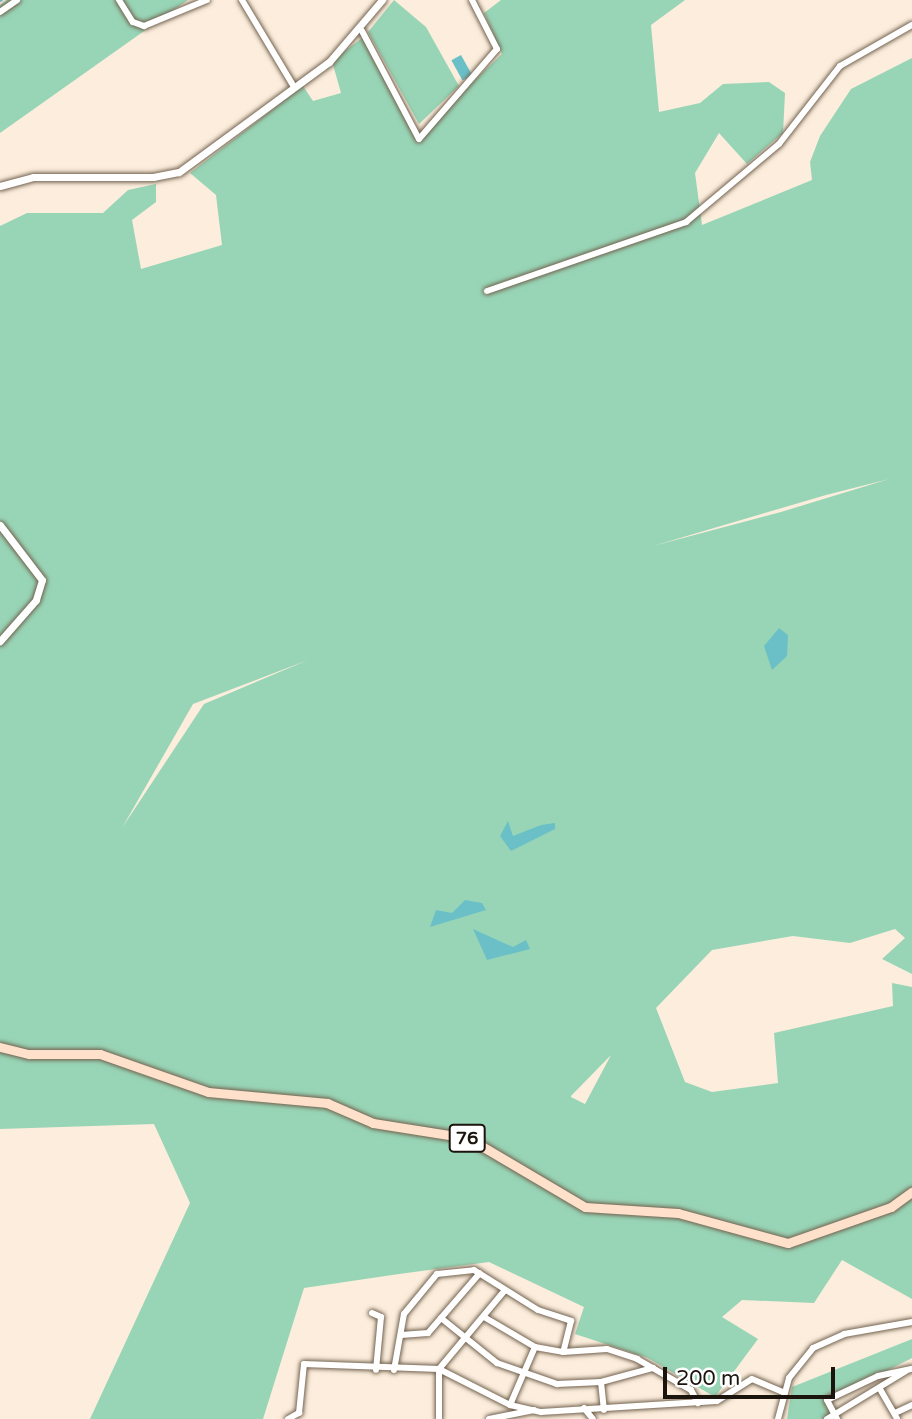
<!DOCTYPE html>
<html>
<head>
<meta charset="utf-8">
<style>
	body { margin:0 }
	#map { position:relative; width:912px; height:1419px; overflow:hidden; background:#fceddc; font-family:"Varela Round",sans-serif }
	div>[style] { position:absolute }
	.green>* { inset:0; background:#98d5b6 }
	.water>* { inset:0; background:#6bc0c8; transform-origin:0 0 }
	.stream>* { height:2px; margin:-1px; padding:0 1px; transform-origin:1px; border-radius:1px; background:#6bc0c8 }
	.roads { filter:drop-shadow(0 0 2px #736350) drop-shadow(0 0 2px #736350) }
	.minor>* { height:6px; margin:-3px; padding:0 3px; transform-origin:3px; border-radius:3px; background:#fff }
	.tertiary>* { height:7px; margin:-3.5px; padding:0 3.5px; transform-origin:3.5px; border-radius:3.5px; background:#fff }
	.primary>* { height:9px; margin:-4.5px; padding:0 4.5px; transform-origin:4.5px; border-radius:4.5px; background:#ffe0ca }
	span { translate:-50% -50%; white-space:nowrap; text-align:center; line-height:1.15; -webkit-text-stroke:7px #fff; paint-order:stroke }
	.shield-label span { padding:2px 5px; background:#fff; border:2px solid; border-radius:5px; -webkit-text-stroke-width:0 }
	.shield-label { font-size:18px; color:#1b140d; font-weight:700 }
	.scale { position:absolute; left:663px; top:1367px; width:172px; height:32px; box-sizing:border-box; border:4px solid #1b140d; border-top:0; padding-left:9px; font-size:21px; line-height:24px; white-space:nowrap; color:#1b140d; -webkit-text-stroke:5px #fff; paint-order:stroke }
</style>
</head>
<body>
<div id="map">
	<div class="green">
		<div style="clip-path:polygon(7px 0,188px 0,0 133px,0 5px)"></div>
		<div style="clip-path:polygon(394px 0,426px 27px,459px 86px,419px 124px,368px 32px)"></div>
		<div style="clip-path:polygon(evenodd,501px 0,685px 0,651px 25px,659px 112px,700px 103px,723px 84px,769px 82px,785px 93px,783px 133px,747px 164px,719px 133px,695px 173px,702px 225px,812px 180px,810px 162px,820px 136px,851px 89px,912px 58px,912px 974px,882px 959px,905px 938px,895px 929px,850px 943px,793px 936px,712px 950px,656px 1008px,685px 1082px,712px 1092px,778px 1083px,774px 1033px,893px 1006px,892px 983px,912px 987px,912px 1299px,842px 1260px,814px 1303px,742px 1300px,722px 1317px,758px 1339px,715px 1397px,648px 1358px,575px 1334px,584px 1307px,489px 1262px,399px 1274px,304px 1288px,263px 1419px,90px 1419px,190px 1203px,154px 1124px,0 1129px,0 226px,27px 213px,103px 213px,128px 190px,156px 184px,156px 202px,132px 220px,141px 269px,222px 245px,216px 195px,190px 173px,303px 86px,313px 101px,341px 93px,332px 61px,362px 38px,419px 133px,502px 54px,484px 13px,501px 0,889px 479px,781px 512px,653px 546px,826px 495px,889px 479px,501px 0,308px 660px,204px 704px,122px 828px,193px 704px,308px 660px,501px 0,611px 1055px,585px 1104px,571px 1097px,571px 1096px,611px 1055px)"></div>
		<div style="clip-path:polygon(912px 1339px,912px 1358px,828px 1400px,830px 1419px,787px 1419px,792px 1387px)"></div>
	</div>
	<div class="water">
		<div style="left:461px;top:55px;width:23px;height:11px;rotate:61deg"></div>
		<div style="clip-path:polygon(779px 628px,788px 635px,787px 656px,772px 670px,764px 646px)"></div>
		<div style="clip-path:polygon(508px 821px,513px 836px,541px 825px,555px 823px,555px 829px,511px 851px,500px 836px)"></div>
		<div style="clip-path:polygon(465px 900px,482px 903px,486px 910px,430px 927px,436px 910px,452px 913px)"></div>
		<div style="clip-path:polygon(473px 929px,513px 947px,526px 940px,530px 949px,487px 960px)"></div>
	</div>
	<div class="stream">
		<div style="left:0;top:1px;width:2px;rotate:-27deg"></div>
	</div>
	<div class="roads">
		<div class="minor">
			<div style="left:119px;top:0;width:26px;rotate:58deg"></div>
			<div style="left:133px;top:22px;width:12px;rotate:20deg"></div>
			<div style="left:144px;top:26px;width:68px;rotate:-22.4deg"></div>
			<div style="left:242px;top:0;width:101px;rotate:59.1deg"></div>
			<div style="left:0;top:12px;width:21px;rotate:-35deg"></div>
			<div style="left:362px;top:31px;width:122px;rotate:62.2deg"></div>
			<div style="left:419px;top:139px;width:119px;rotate:-49.1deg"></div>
			<div style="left:497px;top:49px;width:55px;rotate:-117deg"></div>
			<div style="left:487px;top:291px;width:211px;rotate:-19.1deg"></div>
			<div style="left:686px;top:222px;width:121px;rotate:-40deg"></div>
			<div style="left:779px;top:144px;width:99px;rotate:-52deg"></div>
			<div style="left:840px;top:66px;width:83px;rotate:-29.7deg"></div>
			<div style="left:372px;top:1313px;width:10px;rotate:24deg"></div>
			<div style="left:381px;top:1317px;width:53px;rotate:95.4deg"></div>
			<div style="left:484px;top:1317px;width:59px;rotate:30.5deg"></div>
			<div style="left:535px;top:1347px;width:28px;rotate:10deg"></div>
			<div style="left:441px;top:1318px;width:72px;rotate:38.8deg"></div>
			<div style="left:497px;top:1363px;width:64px;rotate:19.3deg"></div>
			<div style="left:557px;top:1384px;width:44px;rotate:-2.6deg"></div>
			<div style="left:601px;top:1382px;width:54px;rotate:-15.1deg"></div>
			<div style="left:401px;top:1335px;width:27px;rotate:-4deg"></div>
			<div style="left:428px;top:1333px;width:79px;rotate:-49.1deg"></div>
			<div style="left:394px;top:1370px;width:57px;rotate:-79.9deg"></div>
			<div style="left:404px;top:1314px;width:52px;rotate:-50.5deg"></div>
			<div style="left:437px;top:1274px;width:37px;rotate:-6deg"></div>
			<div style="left:474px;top:1270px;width:75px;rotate:32deg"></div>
			<div style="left:538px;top:1310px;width:35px;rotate:18deg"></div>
			<div style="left:571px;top:1321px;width:32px;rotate:104deg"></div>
			<div style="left:563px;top:1352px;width:44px;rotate:-3.9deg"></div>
			<div style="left:607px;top:1349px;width:32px;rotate:18deg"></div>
			<div style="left:637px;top:1359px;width:62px;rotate:29.9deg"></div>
			<div style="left:691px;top:1390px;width:15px;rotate:62deg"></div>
			<div style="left:601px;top:1382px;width:28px;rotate:84deg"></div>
			<div style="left:880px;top:1389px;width:34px;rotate:60deg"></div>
			<div style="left:510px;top:1405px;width:63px;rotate:-66.7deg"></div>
			<div style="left:584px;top:1408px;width:14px;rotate:51deg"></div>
			<div style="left:895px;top:1413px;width:19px;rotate:-25deg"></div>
			<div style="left:288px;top:1419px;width:13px;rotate:-29deg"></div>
			<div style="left:299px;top:1413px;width:49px;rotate:-84.2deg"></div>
			<div style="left:304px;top:1364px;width:135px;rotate:2.1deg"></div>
			<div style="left:439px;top:1369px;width:80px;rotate:26.9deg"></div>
			<div style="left:510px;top:1405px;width:32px;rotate:13deg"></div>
			<div style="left:541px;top:1412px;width:176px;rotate:-3.6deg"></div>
			<div style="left:717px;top:1401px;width:41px;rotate:-32.2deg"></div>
			<div style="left:752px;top:1379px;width:34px;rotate:23deg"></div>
			<div style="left:439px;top:1419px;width:50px;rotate:-90deg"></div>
			<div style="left:439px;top:1369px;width:103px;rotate:-50.1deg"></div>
			<div style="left:489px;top:1419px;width:46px;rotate:-11.3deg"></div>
			<div style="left:778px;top:1419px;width:42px;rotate:-75deg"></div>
			<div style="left:789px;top:1378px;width:38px;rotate:-51deg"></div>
			<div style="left:813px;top:1348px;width:34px;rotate:-24deg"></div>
			<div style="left:844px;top:1334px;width:69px;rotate:-10deg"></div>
			<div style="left:827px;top:1419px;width:92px;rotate:-31.3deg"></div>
			<div style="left:837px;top:1419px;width:21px;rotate:-118deg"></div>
			<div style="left:827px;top:1400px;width:56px;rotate:-25.2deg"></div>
			<div style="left:878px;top:1376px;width:35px;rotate:-12deg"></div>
		</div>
		<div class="tertiary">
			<div style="left:0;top:186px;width:34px;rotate:-15deg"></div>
			<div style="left:33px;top:177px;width:120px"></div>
			<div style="left:153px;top:177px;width:26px;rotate:-11deg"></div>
			<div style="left:179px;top:172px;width:186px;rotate:-36.3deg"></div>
			<div style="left:329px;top:62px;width:82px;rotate:-49.5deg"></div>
			<div style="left:0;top:525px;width:69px;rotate:52.6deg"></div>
			<div style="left:42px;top:580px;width:21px;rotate:107deg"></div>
			<div style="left:36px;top:600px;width:55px;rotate:131.3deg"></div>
		</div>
		<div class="primary">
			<div style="left:0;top:1047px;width:30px;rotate:14deg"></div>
			<div style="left:29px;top:1054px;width:71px"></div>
			<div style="left:100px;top:1054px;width:114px;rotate:19.4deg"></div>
			<div style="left:208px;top:1092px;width:120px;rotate:5.3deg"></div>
			<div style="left:327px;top:1103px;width:50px;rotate:23.5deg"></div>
			<div style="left:373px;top:1123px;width:96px;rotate:9deg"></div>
			<div style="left:468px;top:1138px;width:136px;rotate:30.5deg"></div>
			<div style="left:585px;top:1207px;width:93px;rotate:3.7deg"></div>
			<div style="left:678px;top:1213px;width:114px;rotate:15.3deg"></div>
			<div style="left:788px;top:1243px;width:109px;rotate:-19.3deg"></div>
			<div style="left:891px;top:1207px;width:26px;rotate:-36deg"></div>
		</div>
	</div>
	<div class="shield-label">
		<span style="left:467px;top:1138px">76</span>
	</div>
	<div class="scale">200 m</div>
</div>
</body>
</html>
